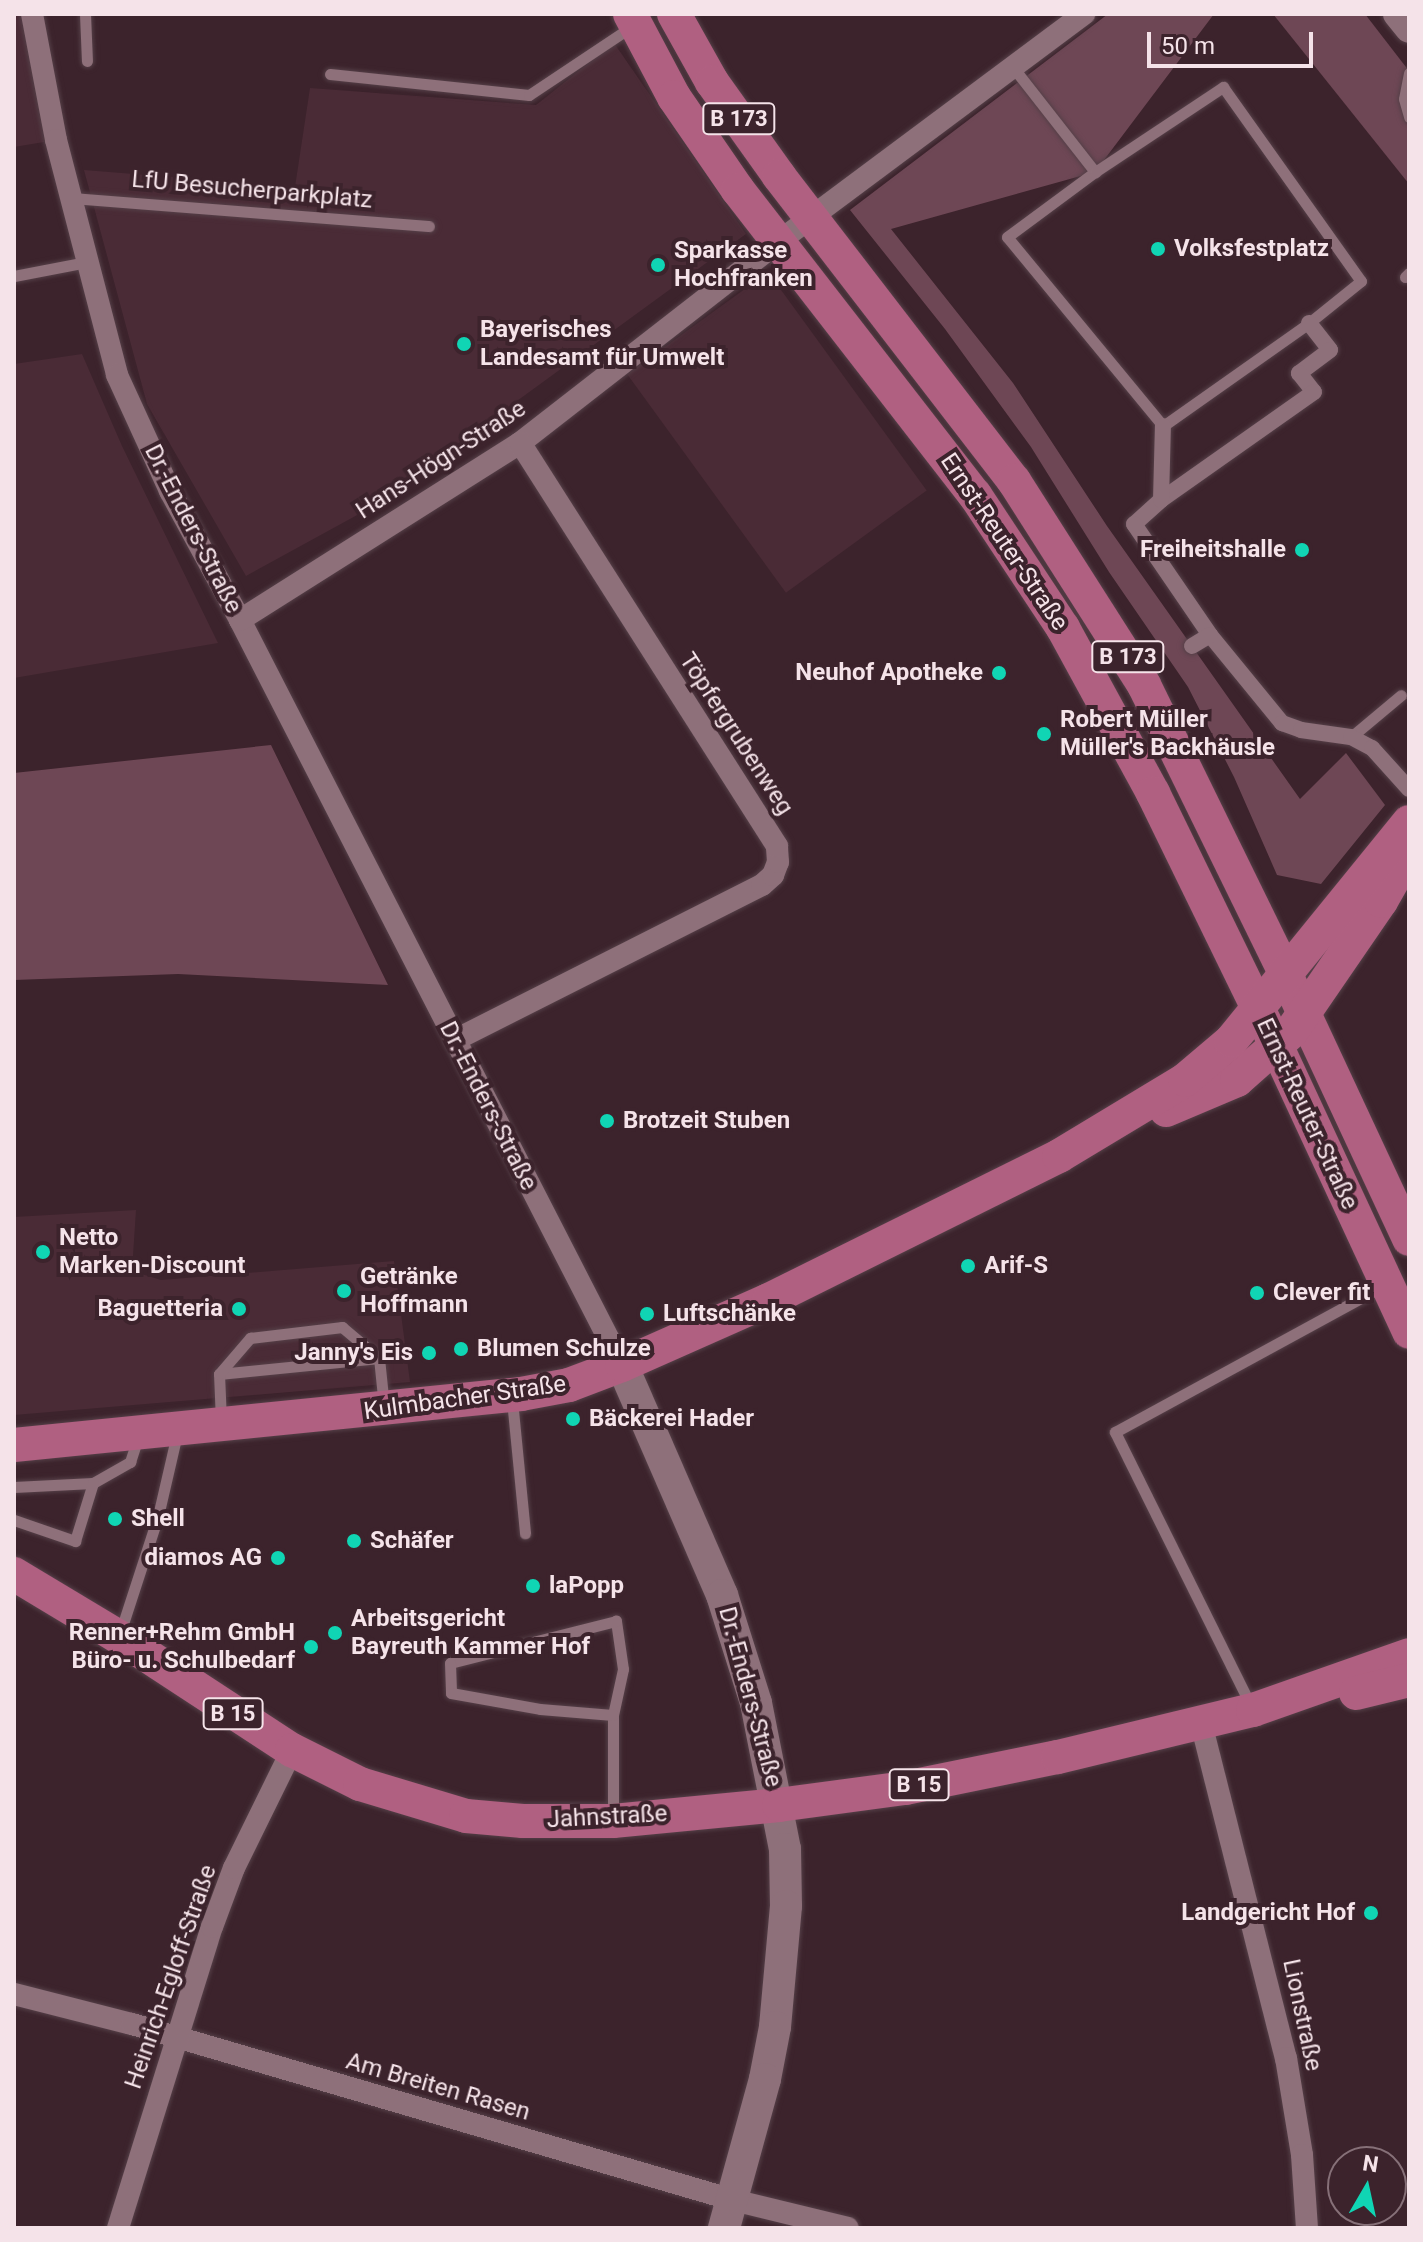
<!DOCTYPE html>
<html>
<head>
<meta charset="utf-8">
<style>
	body { margin:0 }
	#map { position:relative; width:1423px; height:2242px; overflow:hidden; background:#3c232c; font-family:Roboto,sans-serif }
	div>[style] { position:absolute }
	.built>* { inset:0; background:#4a2b36; transform-origin:0 0 }
	.green>* { inset:0; background:#6e4755 }
	.roads { filter:drop-shadow(0 0 2px #554048) drop-shadow(0 0 2px #554048) }
	.service>* { height:11px; margin:-5.5px; padding:0 5.5px; transform-origin:5.5px; border-radius:5.5px; background:#8e707a }
	.pedestrian>* { height:16px; margin:-8px; padding:0 8px; transform-origin:8px; border-radius:8px; background:#8e707a }
	.minor>* { height:22px; margin:-11px; padding:0 11px; transform-origin:11px; border-radius:11px; background:#8e707a }
	.tertiary>* { height:28px; margin:-14px; padding:0 14px; transform-origin:14px; border-radius:14px; background:#8e707a }
	.secondary>* { height:32px; margin:-16px; padding:0 16px; transform-origin:16px; border-radius:16px; background:#8e707a }
	.primary>* { height:34px; margin:-17px; padding:0 17px; transform-origin:17px; border-radius:17px; background:#b06081 }
	.dots>* { width:22px; height:22px; translate:-50% -50%; box-sizing:border-box; border:4px solid #3c232c; border-radius:50% }
	span { translate:-50% -50%; white-space:nowrap; text-align:center; line-height:1.15; -webkit-text-stroke:8px #3c232c; paint-order:stroke }
	.shield-label span { padding:2px 6px; background:#3c232c; border:2px solid; border-radius:6px; -webkit-text-stroke-width:0 }
	.shield-label { font-size:22px; color:#f5e3e9; font-weight:700 }
	.street-label { font-size:24px; color:#f5e3e9 }
	.poi-label { font-size:24px; color:#f5e3e9; font-weight:700 }
	.left { translate:0 -50%; text-align:left }
	.right { translate:-100% -50%; text-align:right }
	.frame { position:absolute; inset:0; border:16px solid #f5e3e9; pointer-events:none }
	.north { position:absolute; left:1327px; top:2146px; width:80px; height:80px; box-sizing:border-box; background:#3c232c; border:2px solid #867078; border-radius:50%; rotate:9deg; font-size:22px; font-weight:700; line-height:32px; text-align:center; color:#f5e3e9 }
	.north::after { content:''; display:block; margin:auto; width:28px; height:36px; background:#10d5b4; clip-path:polygon(50% 0,100% 100%,50% 72%,0 100%) }
	.scale { position:absolute; left:1147px; top:32px; width:166px; height:36px; box-sizing:border-box; border:4px solid #f5e3e9; border-top:0; padding-left:10px; font-size:24px; line-height:28px; white-space:nowrap; color:#f5e3e9; -webkit-text-stroke:6px #3c232c; paint-order:stroke }
</style>
</head>
<body>
<div id="map">
	<div class="built">
		<div style="clip-path:polygon(14px 14px,32px 14px,56px 140px,14px 147px)"></div>
		<div style="clip-path:polygon(614px 43px,746px 234px,370px 508px,246px 576px,147px 404px,84px 170px,295px 187px,310px 88px,536px 105px)"></div>
		<div style="left:768px;top:272px;width:270px;height:174px;rotate:54deg"></div>
		<div style="clip-path:polygon(82px 354px,122px 446px,218px 643px,14px 678px,14px 364px)"></div>
		<div style="clip-path:polygon(136px 1210px,132px 1271px,161px 1280px,394px 1261px,410px 1382px,14px 1415px,14px 1217px)"></div>
	</div>
	<div class="green">
		<div style="clip-path:polygon(1108px 14px,1214px 14px,1095px 172px,891px 229px,1013px 383px,1107px 526px,1300px 799px,1346px 753px,1385px 805px,1321px 884px,1277px 875px,1234px 777px,1188px 687px,1109px 572px,1031px 447px,945px 329px,850px 210px)"></div>
		<div style="clip-path:polygon(1273px 14px,1365px 14px,1409px 71px,1409px 184px)"></div>
		<div style="clip-path:polygon(271px 745px,388px 985px,178px 974px,14px 980px,14px 773px)"></div>
	</div>
	<div class="roads">
		<div class="service">
			<div style="left:85px;top:14px;width:47px;rotate:87.6deg"></div>
			<div style="left:1012px;top:66px;width:135px;rotate:51.9deg"></div>
			<div style="left:1409px;top:73px;width:26px;rotate:101deg"></div>
			<div style="left:1404px;top:99px;width:19px;rotate:74deg"></div>
			<div style="left:330px;top:74px;width:200px;rotate:6deg"></div>
			<div style="left:529px;top:95px;width:123px;rotate:-33.7deg"></div>
			<div style="left:1223px;top:87px;width:238px;rotate:54.6deg"></div>
			<div style="left:1361px;top:281px;width:67px;rotate:141.1deg"></div>
			<div style="left:1309px;top:323px;width:179px;rotate:144.8deg"></div>
			<div style="left:1163px;top:426px;width:245px;rotate:-129.5deg"></div>
			<div style="left:1007px;top:237px;width:109px;rotate:-36.5deg"></div>
			<div style="left:1095px;top:172px;width:154px;rotate:-33.6deg"></div>
			<div style="left:71px;top:198px;width:359px;rotate:4.5deg"></div>
			<div style="left:14px;top:276px;width:74px;rotate:-10.9deg"></div>
			<div style="left:1405px;top:277px;width:6px;rotate:-45deg"></div>
			<div style="left:1351px;top:737px;width:65px;rotate:-40deg"></div>
			<div style="left:219px;top:1374px;width:161px;rotate:-5.7deg"></div>
			<div style="left:512px;top:1400px;width:134px;rotate:84.4deg"></div>
			<div style="left:221px;top:1421px;width:47px;rotate:-92.4deg"></div>
			<div style="left:219px;top:1374px;width:48px;rotate:-49.3deg"></div>
			<div style="left:250px;top:1338px;width:93px;rotate:-6.8deg"></div>
			<div style="left:342px;top:1327px;width:48px;rotate:40deg"></div>
			<div style="left:379px;top:1358px;width:48px;rotate:84.1deg"></div>
			<div style="left:14px;top:1487px;width:79px;rotate:-2.9deg"></div>
			<div style="left:93px;top:1483px;width:43px;rotate:-29.6deg"></div>
			<div style="left:130px;top:1462px;width:25px;rotate:-72deg"></div>
			<div style="left:14px;top:1520px;width:65px;rotate:19deg"></div>
			<div style="left:75px;top:1541px;width:61px;rotate:-72.8deg"></div>
			<div style="left:120px;top:1633px;width:123px;rotate:-72deg"></div>
			<div style="left:158px;top:1516px;width:84px;rotate:-77deg"></div>
			<div style="left:1251px;top:1706px;width:306px;rotate:-116.4deg"></div>
			<div style="left:1115px;top:1432px;width:305px;rotate:-28.6deg"></div>
			<div style="left:613px;top:1816px;width:101px;rotate:-90deg"></div>
			<div style="left:613px;top:1715px;width:47px;rotate:-77.7deg"></div>
			<div style="left:623px;top:1669px;width:49px;rotate:-98.3deg"></div>
			<div style="left:616px;top:1621px;width:171px;rotate:165.8deg"></div>
			<div style="left:450px;top:1663px;width:30px;rotate:88deg"></div>
			<div style="left:451px;top:1693px;width:90px;rotate:10.2deg"></div>
			<div style="left:540px;top:1709px;width:73px;rotate:4.7deg"></div>
		</div>
		<div class="pedestrian">
			<div style="left:1309px;top:323px;width:34px;rotate:52deg"></div>
			<div style="left:1330px;top:350px;width:39px;rotate:143deg"></div>
			<div style="left:1299px;top:373px;width:24px;rotate:52deg"></div>
			<div style="left:1314px;top:392px;width:187px;rotate:144.8deg"></div>
			<div style="left:1161px;top:500px;width:36px;rotate:138deg"></div>
			<div style="left:1134px;top:524px;width:135px;rotate:55.6deg"></div>
			<div style="left:1210px;top:635px;width:114px;rotate:50.7deg"></div>
			<div style="left:1282px;top:723px;width:20px;rotate:20deg"></div>
			<div style="left:1301px;top:730px;width:50px;rotate:8deg"></div>
			<div style="left:1351px;top:737px;width:24px;rotate:28deg"></div>
			<div style="left:1372px;top:748px;width:55px;rotate:47.9deg"></div>
			<div style="left:1161px;top:500px;width:74px;rotate:-88.5deg"></div>
			<div style="left:1192px;top:646px;width:21px;rotate:-31deg"></div>
		</div>
		<div class="minor">
			<div style="left:32px;top:14px;width:128px;rotate:79.2deg"></div>
			<div style="left:56px;top:140px;width:243px;rotate:75.4deg"></div>
			<div style="left:117px;top:375px;width:128px;rotate:65.4deg"></div>
			<div style="left:170px;top:491px;width:147px;rotate:61.5deg"></div>
			<div style="left:240px;top:620px;width:837px;rotate:62.85deg"></div>
			<div style="left:240px;top:620px;width:331px;rotate:-32.3deg"></div>
			<div style="left:520px;top:443px;width:327px;rotate:-37.9deg"></div>
			<div style="left:778px;top:242px;width:382px;rotate:-36.7deg"></div>
			<div style="left:455px;top:1040px;width:344px;rotate:-26.8deg"></div>
			<div style="left:762px;top:885px;width:15px;rotate:-42deg"></div>
			<div style="left:773px;top:875px;width:14px;rotate:-69deg"></div>
			<div style="left:778px;top:862px;width:16px;rotate:-94deg"></div>
			<div style="left:777px;top:846px;width:478px;rotate:-122.5deg"></div>
			<div style="left:1201px;top:1723px;width:346px;rotate:75.8deg"></div>
			<div style="left:1286px;top:2058px;width:98px;rotate:80.6deg"></div>
			<div style="left:1302px;top:2155px;width:73px;rotate:86.1deg"></div>
			<div style="left:14px;top:1994px;width:122px;rotate:14.3deg"></div>
			<div style="left:132px;top:2024px;width:626px;rotate:16.32deg"></div>
			<div style="left:733px;top:2200px;width:118px;rotate:13.7deg"></div>
			<div style="left:118px;top:2228px;width:315px;rotate:-72.7deg"></div>
			<div style="left:212px;top:1927px;width:63px;rotate:-69.6deg"></div>
			<div style="left:234px;top:1868px;width:131px;rotate:-63.8deg"></div>
		</div>
		<div class="tertiary">
			<div style="left:1397px;top:14px;width:19px;rotate:51deg"></div>
		</div>
		<div class="secondary">
			<div style="left:622px;top:1365px;width:251px;rotate:66.5deg"></div>
			<div style="left:722px;top:1595px;width:113px;rotate:72.5deg"></div>
			<div style="left:756px;top:1703px;width:149px;rotate:78.8deg"></div>
			<div style="left:785px;top:1849px;width:57px;rotate:89deg"></div>
			<div style="left:786px;top:1906px;width:121px;rotate:95.2deg"></div>
			<div style="left:775px;top:2027px;width:53px;rotate:100.9deg"></div>
			<div style="left:765px;top:2079px;width:155px;rotate:105.4deg"></div>
		</div>
		<div class="primary">
			<div style="left:630px;top:14px;width:94px;rotate:62.1deg"></div>
			<div style="left:674px;top:97px;width:113px;rotate:55.5deg"></div>
			<div style="left:738px;top:190px;width:386px;rotate:52.2deg"></div>
			<div style="left:975px;top:495px;width:159px;rotate:56.5deg"></div>
			<div style="left:1063px;top:628px;width:188px;rotate:61.4deg"></div>
			<div style="left:1153px;top:793px;width:283px;rotate:64deg"></div>
			<div style="left:1277px;top:1047px;width:314px;rotate:65.1deg"></div>
			<div style="left:674px;top:14px;width:78px;rotate:60.8deg"></div>
			<div style="left:712px;top:82px;width:115px;rotate:54.5deg"></div>
			<div style="left:779px;top:176px;width:385px;rotate:52.4deg"></div>
			<div style="left:1014px;top:481px;width:242px;rotate:57.5deg"></div>
			<div style="left:1144px;top:685px;width:325px;rotate:63.9deg"></div>
			<div style="left:1287px;top:977px;width:289px;rotate:65deg"></div>
			<div style="left:1166px;top:1110px;width:77px;rotate:-22.9deg"></div>
			<div style="left:1237px;top:1080px;width:72px;rotate:-41.6deg"></div>
			<div style="left:1291px;top:1032px;width:159px;rotate:-55.5deg"></div>
			<div style="left:1381px;top:901px;width:56px;rotate:-60.3deg"></div>
			<div style="left:14px;top:1445px;width:510px;rotate:-5.74deg"></div>
			<div style="left:521px;top:1394px;width:49px;rotate:-10.6deg"></div>
			<div style="left:569px;top:1385px;width:57px;rotate:-20.7deg"></div>
			<div style="left:622px;top:1365px;width:161px;rotate:-23.9deg"></div>
			<div style="left:769px;top:1300px;width:324px;rotate:-26.4deg"></div>
			<div style="left:1059px;top:1156px;width:147px;rotate:-31.1deg"></div>
			<div style="left:1185px;top:1080px;width:60px;rotate:-40.3deg"></div>
			<div style="left:1231px;top:1041px;width:282px;rotate:-50.9deg"></div>
			<div style="left:14px;top:1574px;width:122px;rotate:31deg"></div>
			<div style="left:119px;top:1637px;width:207px;rotate:33.2deg"></div>
			<div style="left:292px;top:1750px;width:76px;rotate:26.6deg"></div>
			<div style="left:360px;top:1784px;width:111px;rotate:16.8deg"></div>
			<div style="left:466px;top:1816px;width:57px;rotate:5deg"></div>
			<div style="left:523px;top:1821px;width:90px"></div>
			<div style="left:613px;top:1821px;width:167px;rotate:-5.5deg"></div>
			<div style="left:779px;top:1805px;width:127px;rotate:-7.7deg"></div>
			<div style="left:905px;top:1788px;width:156px;rotate:-11.5deg"></div>
			<div style="left:1058px;top:1757px;width:201px;rotate:-13.6deg"></div>
			<div style="left:1253px;top:1710px;width:165px;rotate:-19.4deg"></div>
			<div style="left:1356px;top:1693px;width:55px;rotate:-13.8deg"></div>
		</div>
	</div>
	<div class="dots">
		<div style="left:1158px;top:249px;background:#10d5b4"></div>
		<div style="left:658px;top:265px;background:#10d5b4"></div>
		<div style="left:464px;top:344px;background:#10d5b4"></div>
		<div style="left:1302px;top:550px;background:#10d5b4"></div>
		<div style="left:999px;top:673px;background:#10d5b4"></div>
		<div style="left:1044px;top:734px;background:#10d5b4"></div>
		<div style="left:607px;top:1121px;background:#10d5b4"></div>
		<div style="left:43px;top:1252px;background:#10d5b4"></div>
		<div style="left:968px;top:1266px;background:#10d5b4"></div>
		<div style="left:344px;top:1291px;background:#10d5b4"></div>
		<div style="left:1257px;top:1293px;background:#10d5b4"></div>
		<div style="left:239px;top:1309px;background:#10d5b4"></div>
		<div style="left:647px;top:1314px;background:#10d5b4"></div>
		<div style="left:461px;top:1349px;background:#10d5b4"></div>
		<div style="left:429px;top:1353px;background:#10d5b4"></div>
		<div style="left:573px;top:1419px;background:#10d5b4"></div>
		<div style="left:115px;top:1519px;background:#10d5b4"></div>
		<div style="left:354px;top:1541px;background:#10d5b4"></div>
		<div style="left:278px;top:1558px;background:#10d5b4"></div>
		<div style="left:533px;top:1586px;background:#10d5b4"></div>
		<div style="left:335px;top:1633px;background:#10d5b4"></div>
		<div style="left:311px;top:1647px;background:#10d5b4"></div>
		<div style="left:1371px;top:1913px;background:#10d5b4"></div>
	</div>
	<div class="shield-label">
		<span style="left:739px;top:119px">B 173</span>
		<span style="left:1128px;top:657px">B 173</span>
		<span style="left:233px;top:1714px">B 15</span>
		<span style="left:919px;top:1785px">B 15</span>
	</div>
	<div class="street-label">
		<span style="left:252px;top:190px;rotate:5deg">LfU Besucherparkplatz</span>
		<span style="left:441px;top:460px;rotate:-33deg">Hans-Högn-Straße</span>
		<span style="left:193px;top:529px;rotate:63deg">Dr.-Enders-Straße</span>
		<span style="left:1004px;top:542px;rotate:56deg">Ernst-Reuter-Straße</span>
		<span style="left:736px;top:734px;rotate:57deg">Töpfergrubenweg</span>
		<span style="left:488px;top:1106px;rotate:63deg">Dr.-Enders-Straße</span>
		<span style="left:1307px;top:1114px;rotate:65deg">Ernst-Reuter-Straße</span>
		<span style="left:465px;top:1398px;rotate:-8deg">Kulmbacher Straße</span>
		<span style="left:750px;top:1697px;rotate:75deg">Dr.-Enders-Straße</span>
		<span style="left:607px;top:1817px;rotate:-3deg">Jahnstraße</span>
		<span style="left:171px;top:1977px;rotate:-71deg">Heinrich-Egloff-Straße</span>
		<span style="left:1302px;top:2015px;rotate:78deg">Lionstraße</span>
		<span style="left:438px;top:2087px;rotate:16deg">Am Breiten Rasen</span>
	</div>
	<div class="poi-label">
		<span class="left" style="left:1174px;top:249px">Volksfestplatz</span>
		<span class="left" style="left:674px;top:265px">Sparkasse<br>Hochfranken</span>
		<span class="left" style="left:480px;top:344px">Bayerisches<br>Landesamt für Umwelt</span>
		<span class="right" style="left:1286px;top:550px">Freiheitshalle</span>
		<span class="right" style="left:983px;top:673px">Neuhof Apotheke</span>
		<span class="left" style="left:1060px;top:734px">Robert Müller<br>Müller's Backhäusle</span>
		<span class="left" style="left:623px;top:1121px">Brotzeit Stuben</span>
		<span class="left" style="left:59px;top:1252px">Netto<br>Marken-Discount</span>
		<span class="left" style="left:984px;top:1266px">Arif-S</span>
		<span class="left" style="left:360px;top:1291px">Getränke<br>Hoffmann</span>
		<span class="left" style="left:1273px;top:1293px">Clever fit</span>
		<span class="right" style="left:223px;top:1309px">Baguetteria</span>
		<span class="left" style="left:663px;top:1314px">Luftschänke</span>
		<span class="left" style="left:477px;top:1349px">Blumen Schulze</span>
		<span class="right" style="left:413px;top:1353px">Janny's Eis</span>
		<span class="left" style="left:589px;top:1419px">Bäckerei Hader</span>
		<span class="left" style="left:131px;top:1519px">Shell</span>
		<span class="left" style="left:370px;top:1541px">Schäfer</span>
		<span class="right" style="left:262px;top:1558px">diamos AG</span>
		<span class="left" style="left:549px;top:1586px">laPopp</span>
		<span class="left" style="left:351px;top:1633px">Arbeitsgericht<br>Bayreuth Kammer Hof</span>
		<span class="right" style="left:295px;top:1647px">Renner+Rehm GmbH<br>Büro- u. Schulbedarf</span>
		<span class="right" style="left:1355px;top:1913px">Landgericht Hof</span>
	</div>
	<div class="frame"></div>
	<div class="north">N</div>
	<div class="scale">50 m</div>
</div>
</body>
</html>
